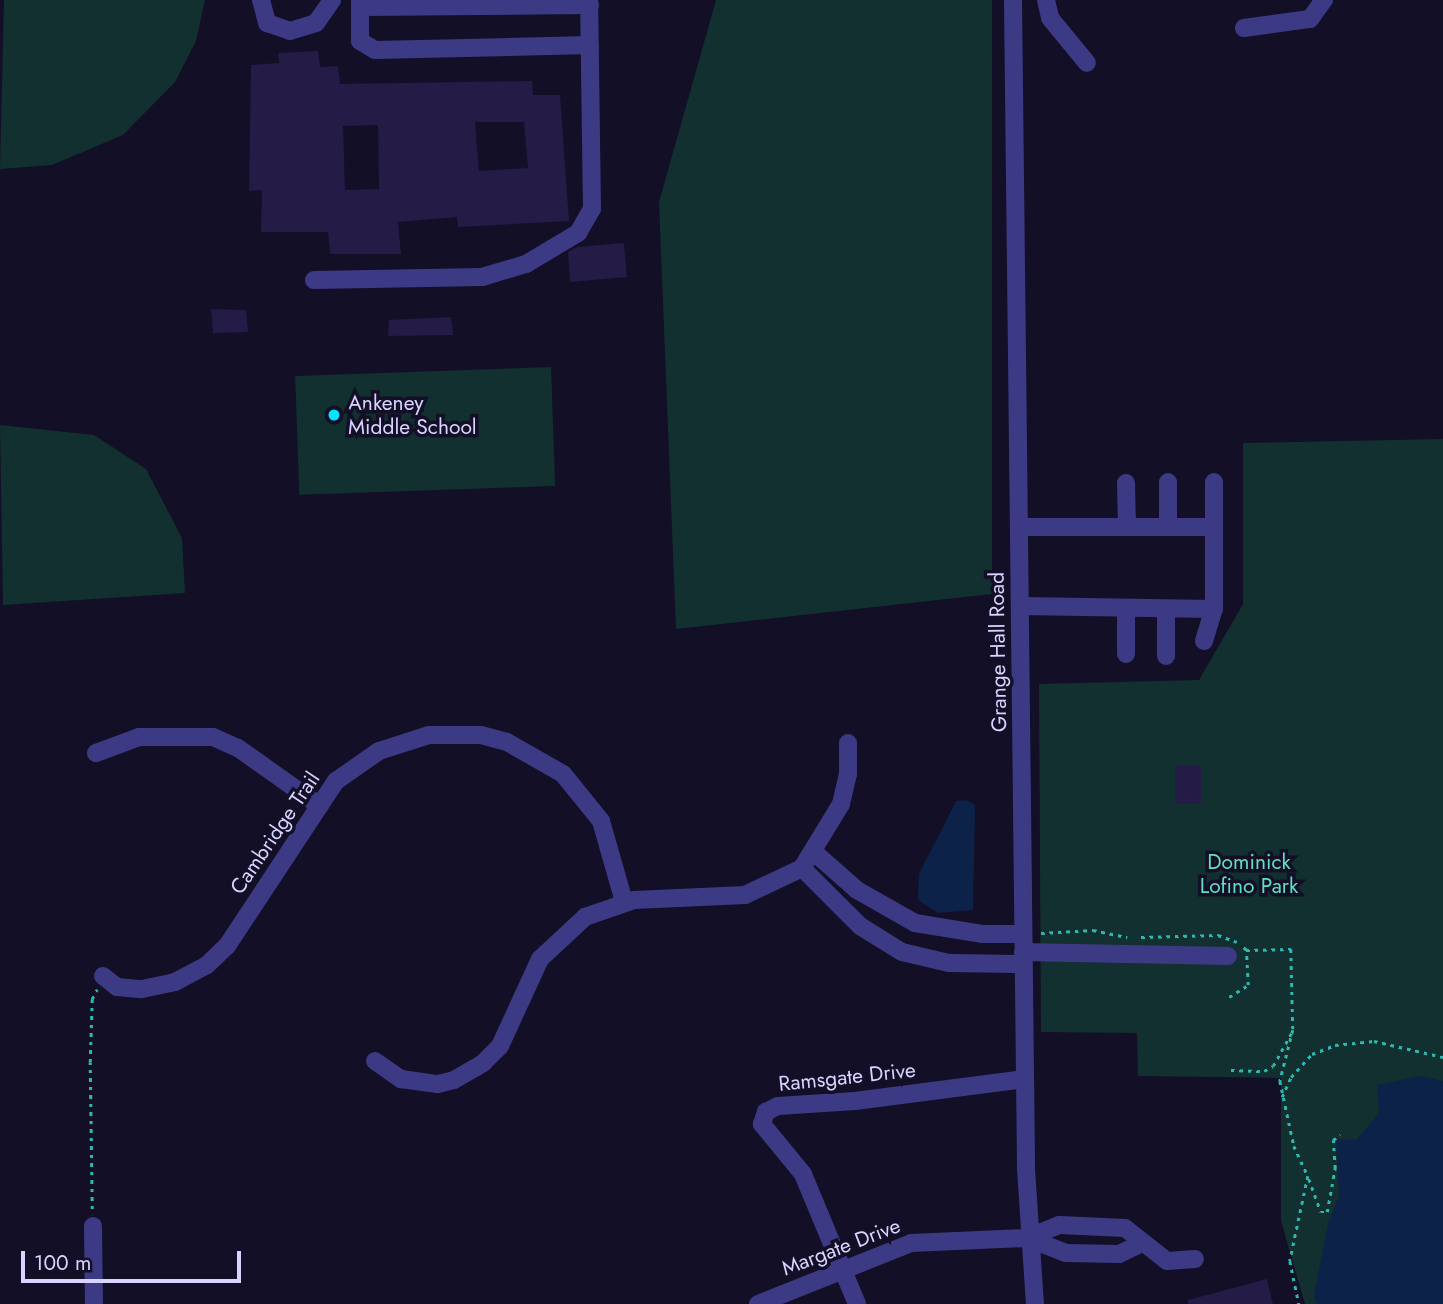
<!DOCTYPE html>
<html>
<head>
<meta charset="utf-8">
<style>
	body { margin:0 }
	#map { position:relative; width:1443px; height:1304px; overflow:hidden; background:#130f26; font-family:Jost,sans-serif }
	div>[style] { position:absolute }
	.green>* { inset:0; background:#12302f; transform-origin:0 0 }
	.water>* { inset:0; background:#0c2248 }
	.building>* { inset:0; background:#241b47; transform-origin:0 0 }
	.path>* { height:2.5px; margin-top:-1.25px; transform-origin:0; background:repeating-linear-gradient(90deg,#2fb8b0 0 3.5px,transparent 0 8.5px) }
	.minor>* { height:18px; margin:-9px; padding:0 9px; transform-origin:9px; border-radius:9px; background:#3d3a85 }
	.dots>* { width:19px; height:19px; translate:-50% -50%; box-sizing:border-box; border:4px solid #130f26; border-radius:50% }
	span { translate:-50% -50%; white-space:nowrap; text-align:center; line-height:1.15; -webkit-text-stroke:7px #130f26; paint-order:stroke }
	.poi-label { font-size:21px; color:#d9d4ff }
	.left { translate:0 -50%; text-align:left }
	.street-label { font-size:21px; color:#d9d4ff }
	.park-label { font-size:21px; color:#5fe0c0 }
	.scale { position:absolute; left:21px; top:1251px; width:220px; height:32px; box-sizing:border-box; border:4px solid #d9d4ff; border-top:0; padding-left:9px; font-size:21px; line-height:24px; white-space:nowrap; color:#d9d4ff; -webkit-text-stroke:5px #130f26; paint-order:stroke }
</style>
</head>
<body>
<div id="map">
	<div class="green">
		<div style="clip-path:polygon(4px 0,205px 0,196px 41px,175px 82px,123px 135px,52px 165px,0 169px)"></div>
		<div style="clip-path:polygon(716px 0,992px 0,992px 594px,676px 629px,659px 202px)"></div>
		<div style="left:551px;top:367px;width:119px;height:256px;rotate:88deg"></div>
		<div style="clip-path:polygon(0 425px,94px 435px,146px 469px,182px 538px,185px 593px,3px 605px)"></div>
		<div style="clip-path:polygon(1443px 439px,1443px 1304px,1305px 1304px,1281px 1221px,1281px 1078px,1138px 1076px,1137px 1033px,1041px 1032px,1039px 684px,1199px 680px,1243px 604px,1243px 443px)"></div>
	</div>
	<div class="water">
		<div style="clip-path:polygon(967px 800px,975px 805px,973px 910px,938px 913px,918px 900px,919px 874px,956px 801px)"></div>
		<div style="clip-path:polygon(1421px 1076px,1443px 1081px,1443px 1304px,1317px 1304px,1314px 1296px,1328px 1224px,1339px 1196px,1336px 1139px,1356px 1140px,1379px 1113px,1377px 1085px)"></div>
	</div>
	<div class="building">
		<div style="clip-path:polygon(evenodd,318px 51px,320px 67px,338px 66px,340px 84px,532px 81px,533px 95px,560px 95px,569px 221px,458px 227px,457px 217px,398px 222px,401px 254px,330px 254px,328px 232px,261px 232px,262px 190px,249px 191px,251px 65px,279px 63px,278px 53px,318px 51px,475px 122px,524px 122px,528px 168px,479px 171px,475px 122px,318px 51px,378px 125px,379px 189px,345px 190px,343px 126px,378px 125px)"></div>
		<div style="clip-path:polygon(624px 243px,627px 277px,570px 282px,568px 252px,577px 247px)"></div>
		<div style="clip-path:polygon(211px 309px,246px 310px,248px 332px,213px 333px)"></div>
		<div style="clip-path:polygon(451px 317px,453px 335px,388px 336px,389px 320px)"></div>
		<div style="left:1175px;top:765px;width:26px;height:39px"></div>
		<div style="clip-path:polygon(1267px 1279px,1273px 1304px,1188px 1304px,1188px 1300px)"></div>
	</div>
	<div class="path">
		<div style="left:1041px;top:933px;width:52px;rotate:-3.3deg"></div>
		<div style="left:1093px;top:930px;width:35px;rotate:12deg"></div>
		<div style="left:1141px;top:937px;width:77px;rotate:-1.5deg"></div>
		<div style="left:1218px;top:935px;width:20px;rotate:20deg"></div>
		<div style="left:1246px;top:950px;width:45px;rotate:-1.3deg"></div>
		<div style="left:1291px;top:949px;width:81px;rotate:88.6deg"></div>
		<div style="left:1229px;top:997px;width:22px;rotate:-32deg"></div>
		<div style="left:1248px;top:985px;width:35px;rotate:-93deg"></div>
		<div style="left:1246px;top:950px;width:6px;rotate:-135deg"></div>
		<div style="left:1231px;top:1070px;width:33px;rotate:2deg"></div>
		<div style="left:1264px;top:1071px;width:10px;rotate:-29deg"></div>
		<div style="left:1273px;top:1066px;width:41px;rotate:-60.9deg"></div>
		<div style="left:1293px;top:1030px;width:53px;rotate:104.3deg"></div>
		<div style="left:1280px;top:1081px;width:66px;rotate:77.8deg"></div>
		<div style="left:1294px;top:1146px;width:33px;rotate:65deg"></div>
		<div style="left:1308px;top:1176px;width:87px;rotate:102deg"></div>
		<div style="left:1290px;top:1261px;width:44px;rotate:78.2deg"></div>
		<div style="left:1282px;top:1097px;width:22px;rotate:-66deg"></div>
		<div style="left:1291px;top:1077px;width:31px;rotate:-48deg"></div>
		<div style="left:1312px;top:1054px;width:25px;rotate:-21deg"></div>
		<div style="left:1335px;top:1045px;width:39px;rotate:-6deg"></div>
		<div style="left:1374px;top:1041px;width:71px;rotate:13.1deg"></div>
		<div style="left:1309px;top:1179px;width:35px;rotate:70deg"></div>
		<div style="left:1321px;top:1212px;width:6px"></div>
		<div style="left:1327px;top:1212px;width:45px;rotate:-79.7deg"></div>
		<div style="left:1335px;top:1168px;width:28px;rotate:-94deg"></div>
		<div style="left:1333px;top:1140px;width:9px;rotate:-36deg"></div>
		<div style="left:92px;top:1209px;width:147px;rotate:-90.8deg"></div>
		<div style="left:90px;top:1062px;width:63px;rotate:-88.2deg"></div>
		<div style="left:92px;top:999px;width:11px;rotate:-63deg"></div>
	</div>
	<div class="minor">
		<div style="left:261px;top:0;width:24px;rotate:75deg"></div>
		<div style="left:267px;top:23px;width:24px;rotate:19deg"></div>
		<div style="left:290px;top:31px;width:27px;rotate:-17deg"></div>
		<div style="left:316px;top:23px;width:28px;rotate:-55deg"></div>
		<div style="left:360px;top:0;width:41px;rotate:90deg"></div>
		<div style="left:360px;top:41px;width:17px;rotate:31deg"></div>
		<div style="left:375px;top:50px;width:215px;rotate:-1.3deg"></div>
		<div style="left:1013px;top:0;width:1169px;rotate:89.36deg"></div>
		<div style="left:1026px;top:1169px;width:135px;rotate:86.2deg"></div>
		<div style="left:1046px;top:0;width:18px;rotate:77deg"></div>
		<div style="left:1050px;top:18px;width:58px;rotate:50.6deg"></div>
		<div style="left:360px;top:7px;width:230px;rotate:-0.5deg"></div>
		<div style="left:1244px;top:28px;width:67px;rotate:-7.8deg"></div>
		<div style="left:1310px;top:19px;width:24px;rotate:-54deg"></div>
		<div style="left:314px;top:280px;width:168px;rotate:-1deg"></div>
		<div style="left:482px;top:277px;width:46px;rotate:-16.5deg"></div>
		<div style="left:526px;top:264px;width:61px;rotate:-30.8deg"></div>
		<div style="left:578px;top:233px;width:28px;rotate:-60deg"></div>
		<div style="left:592px;top:209px;width:209px;rotate:-90.8deg"></div>
		<div style="left:1126px;top:483px;width:44px;rotate:88.7deg"></div>
		<div style="left:1019px;top:527px;width:195px"></div>
		<div style="left:1214px;top:527px;width:82px;rotate:90deg"></div>
		<div style="left:1214px;top:609px;width:194px;rotate:-179.1deg"></div>
		<div style="left:1168px;top:527px;width:45px;rotate:-90deg"></div>
		<div style="left:1214px;top:527px;width:45px;rotate:-90deg"></div>
		<div style="left:1166px;top:609px;width:47px;rotate:90deg"></div>
		<div style="left:1204px;top:641px;width:34px;rotate:-73deg"></div>
		<div style="left:1126px;top:654px;width:45px;rotate:-90deg"></div>
		<div style="left:96px;top:753px;width:46px;rotate:-20.4deg"></div>
		<div style="left:139px;top:737px;width:74px"></div>
		<div style="left:213px;top:737px;width:27px;rotate:24deg"></div>
		<div style="left:238px;top:748px;width:100px;rotate:35.3deg"></div>
		<div style="left:815px;top:853px;width:56px;rotate:41.4deg"></div>
		<div style="left:857px;top:890px;width:67px;rotate:29.6deg"></div>
		<div style="left:915px;top:923px;width:69px;rotate:9.2deg"></div>
		<div style="left:983px;top:934px;width:40px"></div>
		<div style="left:802px;top:868px;width:82px;rotate:45deg"></div>
		<div style="left:860px;top:926px;width:49px;rotate:31.8deg"></div>
		<div style="left:902px;top:952px;width:48px;rotate:13.2deg"></div>
		<div style="left:949px;top:963px;width:74px;rotate:0.8deg"></div>
		<div style="left:1023px;top:952px;width:205px;rotate:1.1deg"></div>
		<div style="left:103px;top:976px;width:18px;rotate:38deg"></div>
		<div style="left:117px;top:987px;width:25px;rotate:5deg"></div>
		<div style="left:142px;top:989px;width:34px;rotate:-12deg"></div>
		<div style="left:175px;top:982px;width:36px;rotate:-28deg"></div>
		<div style="left:207px;top:965px;width:28px;rotate:-44deg"></div>
		<div style="left:227px;top:946px;width:198px;rotate:-56.6deg"></div>
		<div style="left:336px;top:781px;width:52px;rotate:-34.9deg"></div>
		<div style="left:379px;top:751px;width:52px;rotate:-17.7deg"></div>
		<div style="left:429px;top:735px;width:52px"></div>
		<div style="left:481px;top:735px;width:27px;rotate:15deg"></div>
		<div style="left:507px;top:742px;width:64px;rotate:29.7deg"></div>
		<div style="left:563px;top:774px;width:60px;rotate:51deg"></div>
		<div style="left:601px;top:821px;width:84px;rotate:74.1deg"></div>
		<div style="left:375px;top:1061px;width:32px;rotate:35deg"></div>
		<div style="left:401px;top:1079px;width:37px;rotate:8deg"></div>
		<div style="left:438px;top:1084px;width:16px;rotate:-14deg"></div>
		<div style="left:454px;top:1080px;width:34px;rotate:-30deg"></div>
		<div style="left:483px;top:1063px;width:24px;rotate:-45deg"></div>
		<div style="left:500px;top:1046px;width:96px;rotate:-65.3deg"></div>
		<div style="left:540px;top:959px;width:62px;rotate:-43deg"></div>
		<div style="left:585px;top:917px;width:52px;rotate:-19.1deg"></div>
		<div style="left:634px;top:900px;width:111px;rotate:-2.6deg"></div>
		<div style="left:745px;top:895px;width:63px;rotate:-25.3deg"></div>
		<div style="left:802px;top:868px;width:75px;rotate:-58.6deg"></div>
		<div style="left:841px;top:804px;width:31px;rotate:-77deg"></div>
		<div style="left:848px;top:774px;width:31px;rotate:-90deg"></div>
		<div style="left:93px;top:1226px;width:78px;rotate:89.3deg"></div>
		<div style="left:1142px;top:1243px;width:25px;rotate:154deg"></div>
		<div style="left:1119px;top:1254px;width:53px;rotate:-178.9deg"></div>
		<div style="left:1066px;top:1253px;width:42px;rotate:-159deg"></div>
		<div style="left:1027px;top:1238px;width:35px;rotate:-22deg"></div>
		<div style="left:1060px;top:1225px;width:65px;rotate:2.6deg"></div>
		<div style="left:1125px;top:1228px;width:53px;rotate:38.2deg"></div>
		<div style="left:1167px;top:1261px;width:28px;rotate:-4deg"></div>
		<div style="left:758px;top:1304px;width:165px;rotate:-21.7deg"></div>
		<div style="left:911px;top:1243px;width:116px;rotate:-2.5deg"></div>
		<div style="left:857px;top:1304px;width:141px;rotate:-112.6deg"></div>
		<div style="left:803px;top:1174px;width:65px;rotate:-129.4deg"></div>
		<div style="left:762px;top:1124px;width:13px;rotate:-72deg"></div>
		<div style="left:766px;top:1112px;width:13px;rotate:-27deg"></div>
		<div style="left:778px;top:1106px;width:77px;rotate:-3.7deg"></div>
		<div style="left:855px;top:1101px;width:171px;rotate:-7.4deg"></div>
	</div>
	<div class="dots">
		<div style="left:334px;top:415px;background:#00e5ff"></div>
	</div>
	<div class="poi-label">
		<span class="left" style="left:348px;top:415px">Ankeney<br>Middle School</span>
	</div>
	<div class="street-label">
		<span style="left:998px;top:652px;rotate:-91deg">Grange Hall Road</span>
		<span style="left:275px;top:833px;rotate:-56deg">Cambridge Trail</span>
		<span style="left:847px;top:1077px;rotate:-6deg">Ramsgate Drive</span>
		<span style="left:841px;top:1247px;rotate:-21deg">Margate Drive</span>
	</div>
	<div class="park-label">
		<span style="left:1249px;top:874px">Dominick<br>Lofino Park</span>
	</div>
	<div class="scale">100 m</div>
</div>
</body>
</html>
